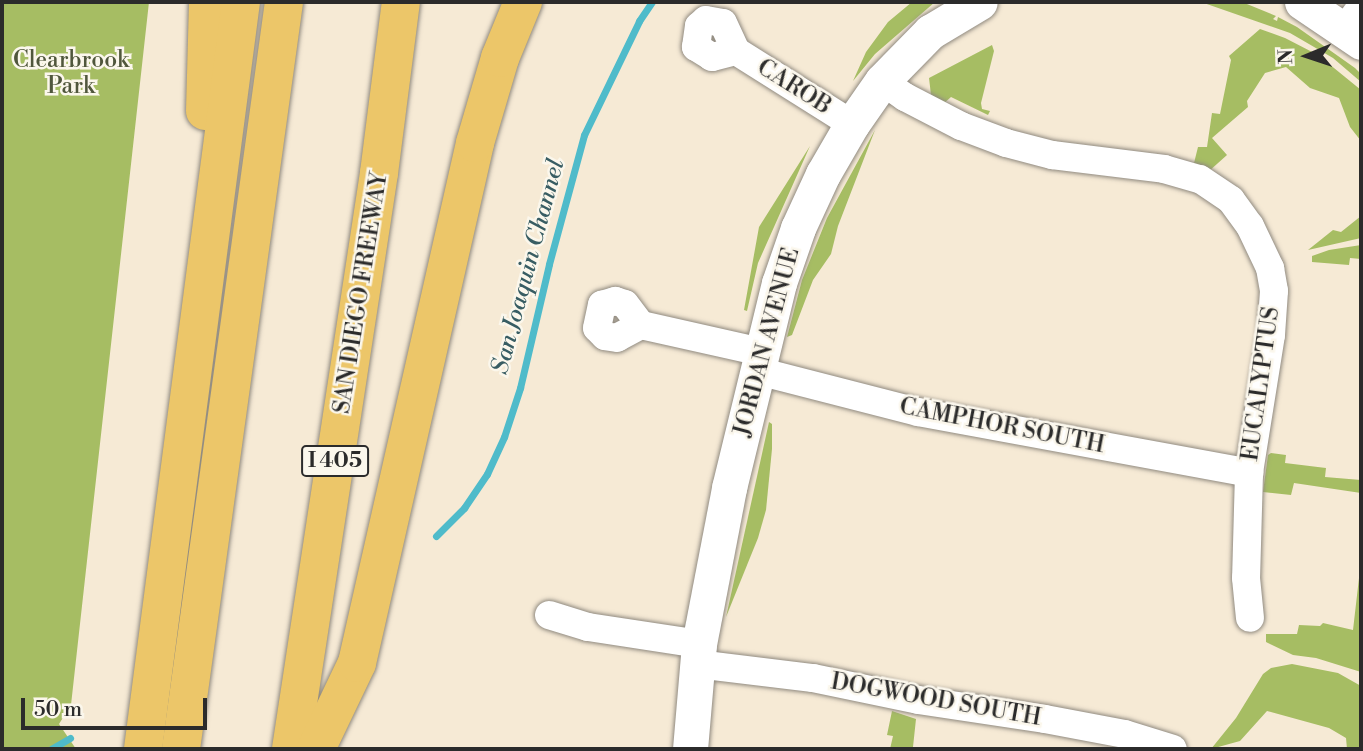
<!DOCTYPE html>
<html>
<head>
<meta charset="utf-8">
<style>
	body { margin:0 }
	#map { position:relative; width:1363px; height:751px; overflow:hidden; background:#f6ead5; font-family:"Libre Bodoni",serif }
	div>[style] { position:absolute }
	.green>* { inset:0; background:#a6bd63 }
	.stream>* { height:7px; margin:-3.5px; padding:0 3.5px; transform-origin:3.5px; border-radius:3.5px; background:#4fbbca }
	.roads { filter:drop-shadow(0 0 2px #908a80) drop-shadow(0 0 2px #908a80) }
	.minor>* { height:28px; margin:-14px; padding:0 14px; transform-origin:14px; border-radius:14px; background:#fff }
	.tertiary>* { height:35px; margin:-17.5px; padding:0 17.5px; transform-origin:17.5px; border-radius:17.5px; background:#fff }
	.motorway>* { height:38px; margin:-19px; padding:0 19px; transform-origin:19px; border-radius:19px; background:#ecc669 }
	span { translate:-50% -50%; white-space:nowrap; text-align:center; line-height:1.15; -webkit-text-stroke:5px #fbf7ec; paint-order:stroke }
	.shield-label span { padding:2px 5px; background:#fbf7ec; border:2px solid; border-radius:5px; -webkit-text-stroke-width:0 }
	.shield-label { font-size:21px; color:#2b2b2b; font-weight:700 }
	.park-label { font-size:23px; color:#50573c }
	.street-label { font-size:23px; color:#2b2b2b }
	.water-label { font-size:24px; color:#385d63; font-style:italic }
	.frame { position:absolute; inset:0; border:4px solid #2b2b2b; pointer-events:none }
	.north { position:absolute; left:1272px; top:21px; width:70px; height:70px; -webkit-text-stroke:5px #fbf7ec; paint-order:stroke; rotate:268deg; font-size:19px; font-weight:700; line-height:28px; text-align:center; color:#2b2b2b }
	.north::after { content:''; display:block; margin:auto; width:24px; height:32px; background:#2b2b2b; clip-path:polygon(50% 0,100% 100%,50% 72%,0 100%) }
	.scale { position:absolute; left:21px; top:698px; width:186px; height:32px; box-sizing:border-box; border:4px solid #2b2b2b; border-top:0; padding-left:9px; font-size:21px; line-height:24px; white-space:nowrap; color:#2b2b2b; -webkit-text-stroke:5px #fbf7ec; paint-order:stroke }
</style>
</head>
<body>
<div id="map">
	<div class="green">
		<div style="clip-path:polygon(2px 2px,149px 2px,71px 705px,59px 724px,76px 749px,2px 749px)"></div>
		<div style="clip-path:polygon(912px 2px,935px 2px,875px 54px,853px 81px,866px 52px,888px 22px)"></div>
		<div style="clip-path:polygon(1201px 2px,1242px 2px,1276px 16px,1273px 19px,1277px 21px,1278px 17px,1297px 27px,1355px 68px,1361px 74px,1361px 82px,1333px 58px,1290px 33px)"></div>
		<div style="clip-path:polygon(1260px 29px,1285px 38px,1318px 55px,1361px 90px,1361px 141px,1350px 127px,1339px 98px,1310px 88px,1286px 67px,1265px 73px,1247px 101px,1248px 107px,1212px 138px,1227px 155px,1208px 172px,1194px 163px,1198px 147px,1207px 147px,1212px 113px,1220px 114px,1231px 60px,1229px 56px)"></div>
		<div style="clip-path:polygon(992px 45px,994px 51px,981px 103px,982px 109px,990px 111px,988px 115px,951px 97px,942px 105px,931px 95px,929px 78px)"></div>
		<div style="clip-path:polygon(875px 130px,838px 226px,831px 254px,813px 280px,792px 335px,787px 337px,802px 280px,827px 218px)"></div>
		<div style="clip-path:polygon(810px 146px,758px 263px,747px 311px,744px 310px,759px 227px)"></div>
		<div style="clip-path:polygon(1361px 216px,1361px 238px,1308px 250px,1333px 230px,1341px 232px)"></div>
		<div style="clip-path:polygon(1361px 245px,1361px 259px,1350px 258px,1349px 265px,1312px 262px,1312px 256px,1329px 250px)"></div>
		<div style="clip-path:polygon(769px 422px,772px 424px,772px 449px,766px 510px,758px 538px,726px 617px)"></div>
		<div style="clip-path:polygon(1271px 453px,1286px 455px,1285px 463px,1326px 468px,1325px 477px,1361px 480px,1361px 493px,1294px 483px,1291px 495px,1263px 492px,1268px 455px)"></div>
		<div style="clip-path:polygon(1359px 578px,1361px 672px,1316px 658px,1293px 655px,1266px 642px,1266px 634px,1297px 634px,1299px 625px,1320px 626px,1323px 623px,1353px 630px)"></div>
		<div style="clip-path:polygon(1292px 664px,1338px 673px,1361px 686px,1361px 749px,1347px 749px,1346px 738px,1329px 728px,1267px 711px,1240px 741px,1211px 749px,1236px 718px,1263px 674px,1271px 668px)"></div>
		<div style="clip-path:polygon(892px 711px,916px 719px,913px 747px,908px 749px,890px 749px,893px 736px,887px 735px)"></div>
	</div>
	<div class="stream">
		<div style="left:436px;top:536px;width:40px;rotate:-45deg"></div>
		<div style="left:464px;top:508px;width:41px;rotate:-55.9deg"></div>
		<div style="left:487px;top:474px;width:41px;rotate:-65.3deg"></div>
		<div style="left:504px;top:437px;width:52px;rotate:-71.9deg"></div>
		<div style="left:520px;top:388px;width:127px;rotate:-76.8deg"></div>
		<div style="left:549px;top:264px;width:134px;rotate:-74.8deg"></div>
		<div style="left:584px;top:135px;width:127px;rotate:-64.2deg"></div>
		<div style="left:639px;top:21px;width:23px;rotate:-56deg"></div>
		<div style="left:51px;top:749px;width:22px;rotate:-30deg"></div>
	</div>
	<div class="roads">
		<div class="minor">
			<div style="left:706px;top:20px;width:17px;rotate:10deg"></div>
			<div style="left:723px;top:23px;width:31px;rotate:65deg"></div>
			<div style="left:736px;top:51px;width:25px;rotate:166deg"></div>
			<div style="left:712px;top:57px;width:19px;rotate:-148deg"></div>
			<div style="left:696px;top:47px;width:21px;rotate:-82deg"></div>
			<div style="left:699px;top:26px;width:9px;rotate:-41deg"></div>
			<div style="left:1345px;top:29px;width:27px;rotate:-54deg"></div>
			<div style="left:736px;top:51px;width:137px;rotate:32.2deg"></div>
			<div style="left:882px;top:81px;width:28px;rotate:35deg"></div>
			<div style="left:905px;top:97px;width:63px;rotate:27.4deg"></div>
			<div style="left:961px;top:126px;width:48px;rotate:20.7deg"></div>
			<div style="left:1006px;top:143px;width:48px;rotate:14.6deg"></div>
			<div style="left:1052px;top:155px;width:113px;rotate:7.1deg"></div>
			<div style="left:1164px;top:169px;width:37px;rotate:16deg"></div>
			<div style="left:1200px;top:179px;width:37px;rotate:34deg"></div>
			<div style="left:1231px;top:200px;width:32px;rotate:54deg"></div>
			<div style="left:1250px;top:226px;width:47px;rotate:64.5deg"></div>
			<div style="left:1270px;top:268px;width:23px;rotate:80deg"></div>
			<div style="left:1274px;top:291px;width:44px;rotate:93.9deg"></div>
			<div style="left:1271px;top:335px;width:140px;rotate:99.1deg"></div>
			<div style="left:1249px;top:473px;width:105px;rotate:91.6deg"></div>
			<div style="left:1246px;top:578px;width:40px;rotate:84.3deg"></div>
			<div style="left:615px;top:301px;width:10px;rotate:17deg"></div>
			<div style="left:625px;top:304px;width:26px;rotate:53deg"></div>
			<div style="left:641px;top:325px;width:27px;rotate:152deg"></div>
			<div style="left:617px;top:338px;width:12px;rotate:-171deg"></div>
			<div style="left:605px;top:336px;width:11px;rotate:-135deg"></div>
			<div style="left:597px;top:328px;width:24px;rotate:-78deg"></div>
			<div style="left:602px;top:305px;width:14px;rotate:-17deg"></div>
			<div style="left:641px;top:325px;width:124px;rotate:12.6deg"></div>
			<div style="left:758px;top:371px;width:165px;rotate:14.4deg"></div>
			<div style="left:918px;top:412px;width:337px;rotate:10.4deg"></div>
			<div style="left:549px;top:615px;width:41px;rotate:17.1deg"></div>
			<div style="left:588px;top:627px;width:112px;rotate:8.7deg"></div>
			<div style="left:697px;top:664px;width:117px;rotate:6.9deg"></div>
			<div style="left:813px;top:678px;width:107px;rotate:11.8deg"></div>
			<div style="left:918px;top:700px;width:128px;rotate:8.5deg"></div>
			<div style="left:1045px;top:719px;width:81px;rotate:10.6deg"></div>
			<div style="left:1125px;top:734px;width:50px;rotate:17.4deg"></div>
		</div>
		<div class="tertiary">
			<div style="left:1302px;top:2px;width:71px;rotate:34.1deg"></div>
			<div style="left:690px;top:749px;width:105px;rotate:-85.1deg"></div>
			<div style="left:699px;top:644px;width:159px;rotate:-79.1deg"></div>
			<div style="left:729px;top:488px;width:211px;rotate:-76.3deg"></div>
			<div style="left:779px;top:283px;width:58px;rotate:-70.9deg"></div>
			<div style="left:798px;top:228px;width:60px;rotate:-65.2deg"></div>
			<div style="left:823px;top:174px;width:58px;rotate:-59.9deg"></div>
			<div style="left:852px;top:124px;width:52px;rotate:-55.1deg"></div>
			<div style="left:882px;top:81px;width:69px;rotate:-45.6deg"></div>
			<div style="left:930px;top:32px;width:58px;rotate:-31deg"></div>
		</div>
		<div class="motorway">
			<div style="left:205px;top:111px;width:109px;rotate:-88.4deg"></div>
			<div style="left:143px;top:749px;width:753px;rotate:-82.53deg"></div>
			<div style="left:181px;top:749px;width:754px;rotate:-82.15deg"></div>
			<div style="left:291px;top:749px;width:583px;rotate:-81.31deg"></div>
			<div style="left:379px;top:173px;width:172px;rotate:-82.7deg"></div>
			<div style="left:316px;top:749px;width:95px;rotate:-64.5deg"></div>
			<div style="left:357px;top:663px;width:533px;rotate:-77.21deg"></div>
			<div style="left:475px;top:143px;width:89px;rotate:-73.6deg"></div>
			<div style="left:500px;top:58px;width:61px;rotate:-67.7deg"></div>
		</div>
	</div>
	<div class="shield-label">
		<span style="left:335px;top:461px">I 405</span>
	</div>
	<div class="park-label">
		<span style="left:71px;top:73px">Clearbrook<br>Park</span>
	</div>
	<div class="street-label">
		<span style="left:794px;top:87px;rotate:32deg">CAROB</span>
		<span style="left:361px;top:293px;rotate:-81deg">SAN DIEGO FREEWAY</span>
		<span style="left:767px;top:342px;rotate:-75deg">JORDAN AVENUE</span>
		<span style="left:1261px;top:384px;rotate:-82deg">EUCALYPTUS</span>
		<span style="left:1002px;top:426px;rotate:11deg">CAMPHOR SOUTH</span>
		<span style="left:936px;top:700px;rotate:10deg">DOGWOOD SOUTH</span>
	</div>
	<div class="water-label">
		<span style="left:529px;top:267px;rotate:-75deg">San Joaquin Channel</span>
	</div>
	<div class="frame"></div>
	<div class="north">N</div>
	<div class="scale">50 m</div>
</div>
</body>
</html>
